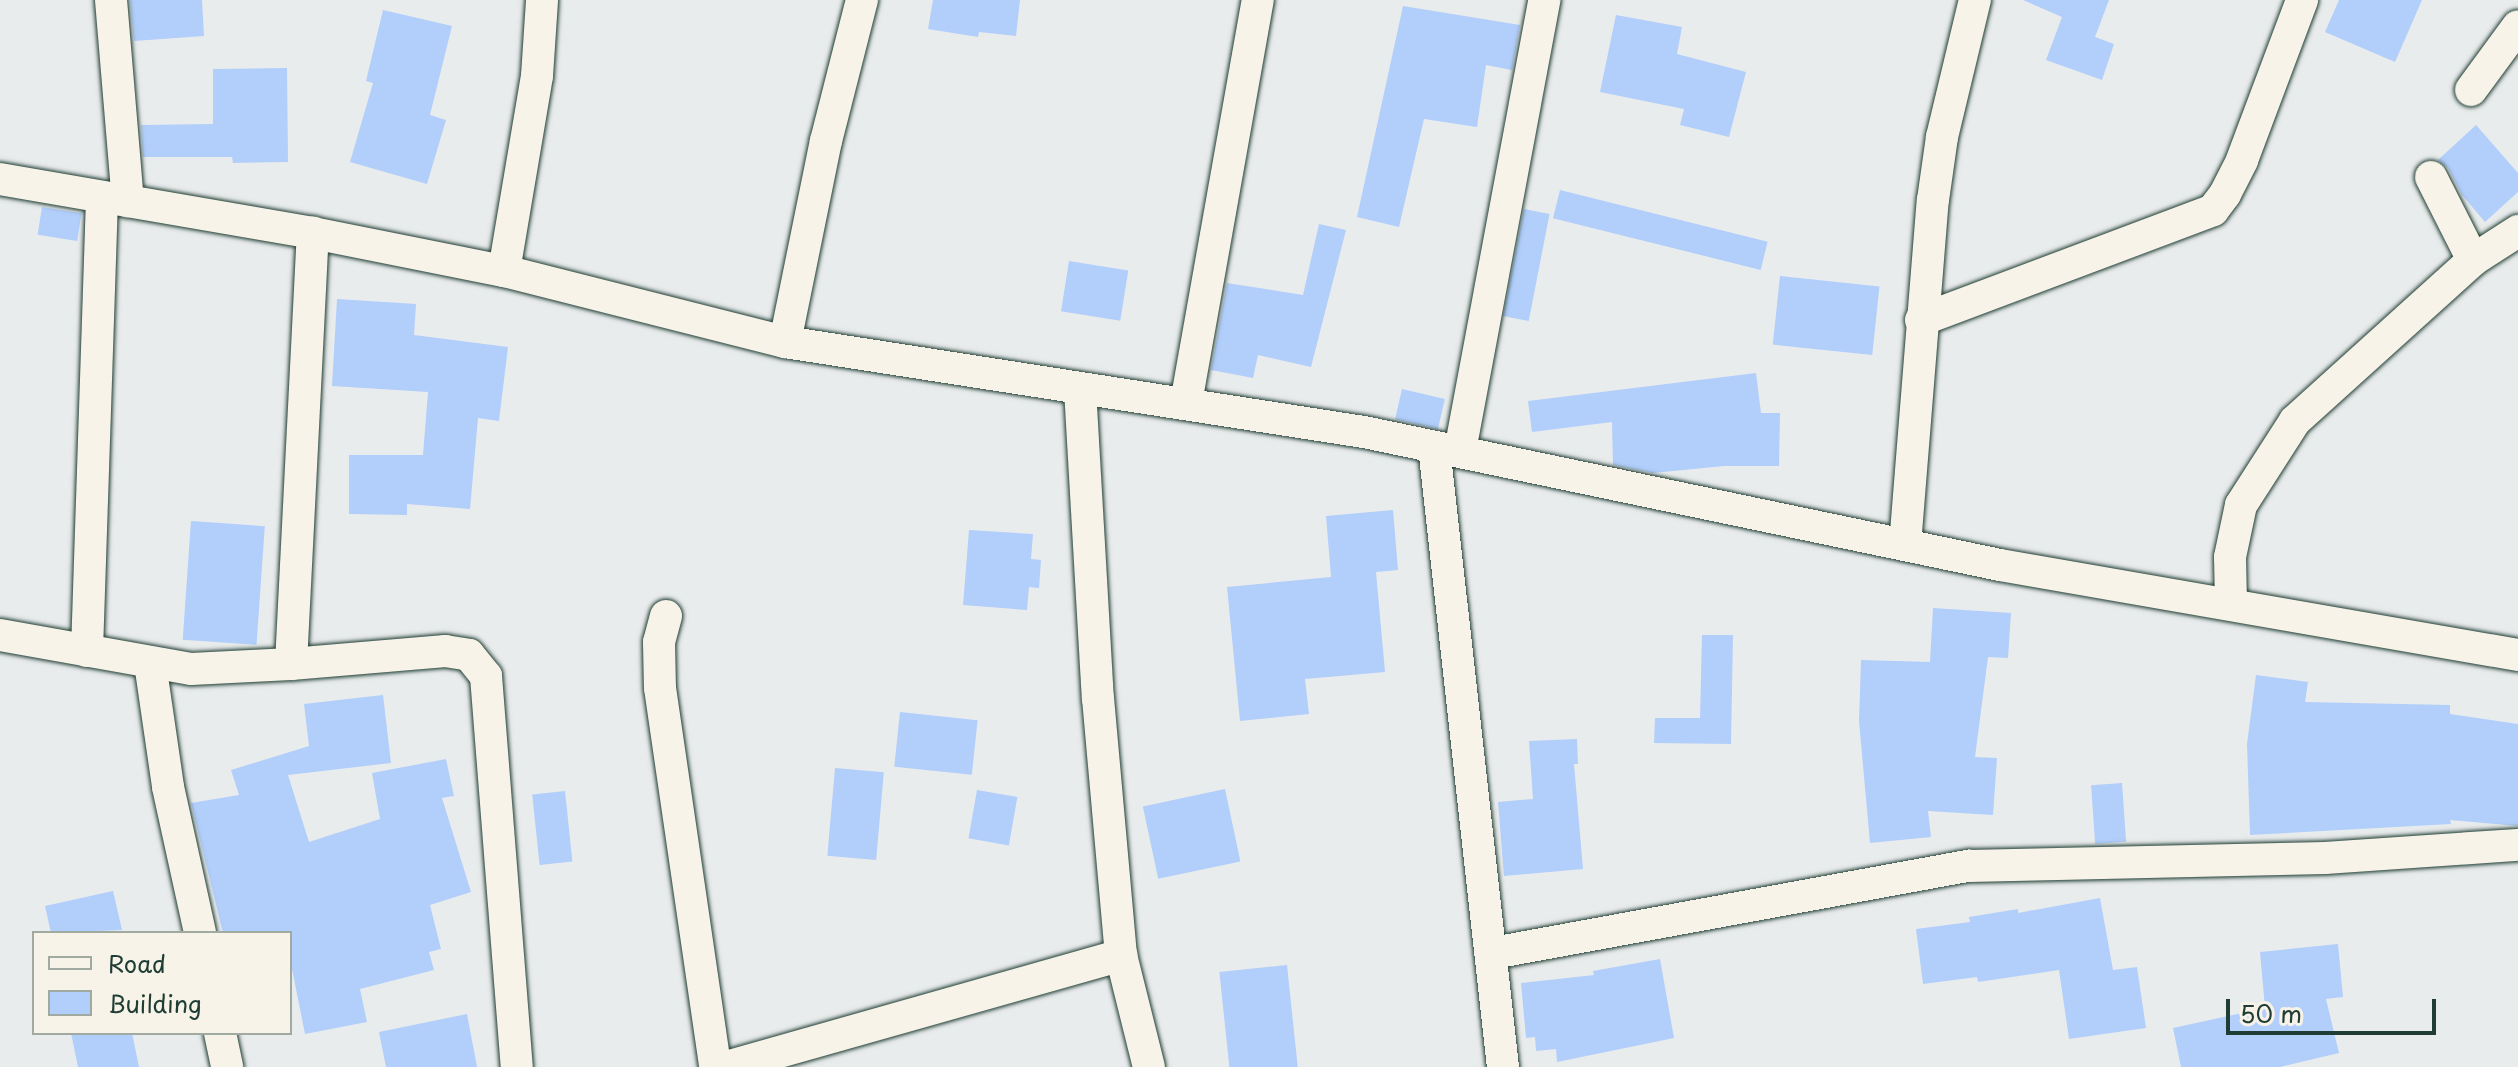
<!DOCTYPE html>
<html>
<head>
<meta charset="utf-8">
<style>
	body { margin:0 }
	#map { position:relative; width:2518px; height:1067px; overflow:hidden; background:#e9ecec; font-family:"Playpen Sans",sans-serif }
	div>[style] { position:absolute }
	.building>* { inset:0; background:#b2cefb; transform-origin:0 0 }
	.roads { filter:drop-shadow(0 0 2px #1f3d34) drop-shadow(0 0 2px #1f3d34) }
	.street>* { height:32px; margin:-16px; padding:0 16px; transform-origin:16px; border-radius:16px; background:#f7f3e8 }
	span { translate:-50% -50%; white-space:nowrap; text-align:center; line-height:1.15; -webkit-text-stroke:7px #f7f3e8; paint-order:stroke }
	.legend { position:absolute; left:32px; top:931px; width:260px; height:104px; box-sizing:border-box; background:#f7f3e8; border:2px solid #a1aaa0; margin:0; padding:10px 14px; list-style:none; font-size:24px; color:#1f3d34 }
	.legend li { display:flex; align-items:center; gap:16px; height:40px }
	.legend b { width:40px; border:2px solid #a1aaa0 }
	.scale { position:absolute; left:2226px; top:999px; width:210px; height:36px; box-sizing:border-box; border:4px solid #1f3d34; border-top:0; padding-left:10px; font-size:24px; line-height:28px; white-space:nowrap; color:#1f3d34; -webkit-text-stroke:6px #f7f3e8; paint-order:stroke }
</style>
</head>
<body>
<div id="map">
	<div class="building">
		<div style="clip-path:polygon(130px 0,202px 0,204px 36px,134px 41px)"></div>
		<div style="clip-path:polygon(933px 0,1020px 0,1016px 36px,979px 32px,978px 37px,928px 29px)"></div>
		<div style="clip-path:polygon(2023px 0,2109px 0,2095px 37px,2114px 44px,2102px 80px,2046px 60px,2062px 17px)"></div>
		<div style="clip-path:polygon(2339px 0,2422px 0,2395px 62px,2325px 32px)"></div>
		<div style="clip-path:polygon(1403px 6px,1520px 25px,1512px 70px,1486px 65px,1477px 127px,1424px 119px,1399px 227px,1357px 217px)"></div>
		<div style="clip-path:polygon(383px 10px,452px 26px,430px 115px,446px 120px,427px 184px,350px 162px,373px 83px,366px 81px)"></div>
		<div style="clip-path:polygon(1616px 15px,1682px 27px,1677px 54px,1746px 72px,1729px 137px,1680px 125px,1684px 109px,1600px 92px)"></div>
		<div style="clip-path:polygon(287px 68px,288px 162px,233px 163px,232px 157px,143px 157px,141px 125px,213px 124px,213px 69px)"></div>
		<div style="clip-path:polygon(2476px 125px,2518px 173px,2518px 192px,2485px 222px,2462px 195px,2448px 168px,2438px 160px)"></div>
		<div style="left:1560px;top:190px;width:214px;height:29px;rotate:14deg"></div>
		<div style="left:42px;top:207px;width:40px;height:28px;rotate:9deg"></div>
		<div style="left:1524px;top:209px;width:26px;height:109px;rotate:11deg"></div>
		<div style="clip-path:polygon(1319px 224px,1346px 230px,1311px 367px,1258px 355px,1253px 378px,1211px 370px,1227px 283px,1303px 295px)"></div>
		<div style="left:1069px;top:261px;width:60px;height:51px;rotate:9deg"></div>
		<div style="left:1780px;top:276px;width:100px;height:69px;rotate:6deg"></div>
		<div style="clip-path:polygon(337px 299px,416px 304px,414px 335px,508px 347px,499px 421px,478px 418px,470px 509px,407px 504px,407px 515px,349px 514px,349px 455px,423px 455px,428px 392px,332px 386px)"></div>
		<div style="clip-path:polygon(1756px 373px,1761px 413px,1780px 413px,1779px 466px,1724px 466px,1653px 473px,1613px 465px,1612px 422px,1532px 432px,1528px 401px)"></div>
		<div style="left:1402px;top:389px;width:44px;height:31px;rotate:13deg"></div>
		<div style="clip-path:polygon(1393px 510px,1398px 570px,1376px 572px,1385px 672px,1305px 679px,1309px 714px,1240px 721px,1227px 587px,1331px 577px,1326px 516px)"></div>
		<div style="left:191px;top:521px;width:74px;height:119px;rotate:4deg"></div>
		<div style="clip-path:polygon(969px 530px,1033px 534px,1031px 559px,1041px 560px,1039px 588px,1029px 587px,1027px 610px,963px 605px)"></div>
		<div style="clip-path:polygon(1933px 608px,2011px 613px,2008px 658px,1988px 657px,1975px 757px,1997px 758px,1993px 815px,1928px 811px,1931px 837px,1870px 843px,1859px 721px,1861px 660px,1930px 662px)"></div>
		<div style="clip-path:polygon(1702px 635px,1733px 635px,1731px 744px,1654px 743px,1655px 718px,1700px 718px)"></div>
		<div style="clip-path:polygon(2256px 675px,2308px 682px,2305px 702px,2450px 705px,2450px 714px,2518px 724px,2518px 826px,2450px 820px,2451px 824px,2250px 835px,2247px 744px)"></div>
		<div style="clip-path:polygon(383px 695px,391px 763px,288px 775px,309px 842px,380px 819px,372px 773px,446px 759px,454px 796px,442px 798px,471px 892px,430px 905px,441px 949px,429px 952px,434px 970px,360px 989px,367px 1022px,305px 1034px,290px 959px,290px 933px,223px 933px,191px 803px,239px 795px,231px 770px,309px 746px,304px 704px)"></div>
		<div style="left:900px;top:712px;width:78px;height:55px;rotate:6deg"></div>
		<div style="clip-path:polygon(1577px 739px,1578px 764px,1574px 764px,1583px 869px,1504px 876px,1498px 802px,1533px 799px,1529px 741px)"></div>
		<div style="left:835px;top:768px;width:49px;height:88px;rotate:5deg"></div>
		<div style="left:2122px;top:783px;width:59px;height:31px;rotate:86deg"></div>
		<div style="left:1225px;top:789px;width:74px;height:84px;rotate:78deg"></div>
		<div style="left:977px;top:790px;width:41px;height:49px;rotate:10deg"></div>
		<div style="left:565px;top:791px;width:71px;height:33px;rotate:84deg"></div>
		<div style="clip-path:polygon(113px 891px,122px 930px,51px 933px,45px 906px)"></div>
		<div style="clip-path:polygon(2100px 898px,2113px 970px,2137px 967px,2146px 1028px,2069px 1039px,2059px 970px,1978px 982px,1977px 977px,1923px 984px,1916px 929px,1970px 922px,1969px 917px,2018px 909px,2018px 913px)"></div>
		<div style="clip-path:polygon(2338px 944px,2343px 997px,2326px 999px,2339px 1053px,2280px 1067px,2181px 1067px,2173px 1028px,2265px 1008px,2260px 952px)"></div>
		<div style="clip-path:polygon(1660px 959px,1674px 1038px,1557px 1062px,1556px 1049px,1536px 1051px,1535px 1037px,1526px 1038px,1521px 983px,1594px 975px,1593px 971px)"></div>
		<div style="left:1287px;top:965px;width:103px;height:68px;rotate:84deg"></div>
		<div style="clip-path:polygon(467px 1014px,477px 1067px,386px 1067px,379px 1032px)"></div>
		<div style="clip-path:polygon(71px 1033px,132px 1033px,139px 1067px,78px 1067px)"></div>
	</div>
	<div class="roads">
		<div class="street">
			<div style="left:111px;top:0;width:202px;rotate:85.2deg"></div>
			<div style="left:2471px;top:90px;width:79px;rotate:-53.7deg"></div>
			<div style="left:2431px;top:177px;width:93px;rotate:63.2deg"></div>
			<div style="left:0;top:179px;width:318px;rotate:9.8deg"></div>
			<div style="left:313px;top:233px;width:195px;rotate:11.3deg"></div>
			<div style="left:504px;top:271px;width:290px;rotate:14.2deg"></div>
			<div style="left:785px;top:342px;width:586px;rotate:8.84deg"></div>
			<div style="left:1364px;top:432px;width:650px;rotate:11.81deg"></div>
			<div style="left:2000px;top:565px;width:526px;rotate:9.86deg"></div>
			<div style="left:504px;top:271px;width:198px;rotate:-80.4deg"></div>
			<div style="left:537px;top:76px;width:76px;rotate:-86.2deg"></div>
			<div style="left:1921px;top:320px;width:312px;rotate:-20.6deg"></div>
			<div style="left:2213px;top:210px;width:20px;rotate:-53deg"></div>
			<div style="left:2225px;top:194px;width:38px;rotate:-63deg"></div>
			<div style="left:2242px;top:160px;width:171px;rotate:-69.4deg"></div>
			<div style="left:785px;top:342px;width:205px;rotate:-78.5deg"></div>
			<div style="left:826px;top:141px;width:146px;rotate:-75.7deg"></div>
			<div style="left:1080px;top:389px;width:310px;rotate:86.7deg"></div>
			<div style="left:1098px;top:698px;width:258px;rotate:84.9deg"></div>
			<div style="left:1121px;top:955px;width:115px;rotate:76deg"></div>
			<div style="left:1186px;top:403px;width:409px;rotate:-79.9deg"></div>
			<div style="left:1434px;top:447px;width:624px;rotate:83.65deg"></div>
			<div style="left:1460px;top:451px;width:459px;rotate:-79.4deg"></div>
			<div style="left:1905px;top:545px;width:346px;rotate:-85.4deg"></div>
			<div style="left:1933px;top:200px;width:64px;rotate:-81.9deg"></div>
			<div style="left:1942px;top:137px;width:141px;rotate:-76.5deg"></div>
			<div style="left:2231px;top:604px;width:47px;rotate:-91.2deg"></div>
			<div style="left:2230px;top:557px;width:53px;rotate:-78.1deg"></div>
			<div style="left:2241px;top:505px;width:100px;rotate:-57.3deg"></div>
			<div style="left:2295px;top:421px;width:240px;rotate:-42.1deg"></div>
			<div style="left:2473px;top:260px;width:54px;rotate:-32.8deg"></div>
			<div style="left:666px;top:616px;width:27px;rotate:105deg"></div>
			<div style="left:659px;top:642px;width:46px;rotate:88.8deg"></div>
			<div style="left:660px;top:688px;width:383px;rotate:81.7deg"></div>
			<div style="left:0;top:635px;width:194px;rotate:10.1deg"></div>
			<div style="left:191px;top:669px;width:100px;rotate:-2.9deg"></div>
			<div style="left:291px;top:664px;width:432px;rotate:-87.1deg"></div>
			<div style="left:87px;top:651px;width:454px;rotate:-88.1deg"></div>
			<div style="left:150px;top:663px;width:125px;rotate:81.7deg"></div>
			<div style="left:168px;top:787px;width:149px;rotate:77.6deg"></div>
			<div style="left:291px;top:664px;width:155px;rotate:-4.8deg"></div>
			<div style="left:445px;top:651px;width:24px;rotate:9deg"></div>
			<div style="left:469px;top:655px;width:27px;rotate:51deg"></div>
			<div style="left:486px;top:676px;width:392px;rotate:85.5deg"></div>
			<div style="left:1493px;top:953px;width:484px;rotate:-10.4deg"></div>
			<div style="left:1969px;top:866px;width:356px;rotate:-1.3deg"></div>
			<div style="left:2325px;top:858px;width:193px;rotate:-3.9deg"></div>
			<div style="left:220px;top:1033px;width:35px;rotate:78deg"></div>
			<div style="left:726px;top:1067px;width:411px;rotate:-15.8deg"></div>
		</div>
	</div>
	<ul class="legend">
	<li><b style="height:10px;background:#f7f3e8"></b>Road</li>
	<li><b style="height:22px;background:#b2cefb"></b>Building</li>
	</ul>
	<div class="scale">50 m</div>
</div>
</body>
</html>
